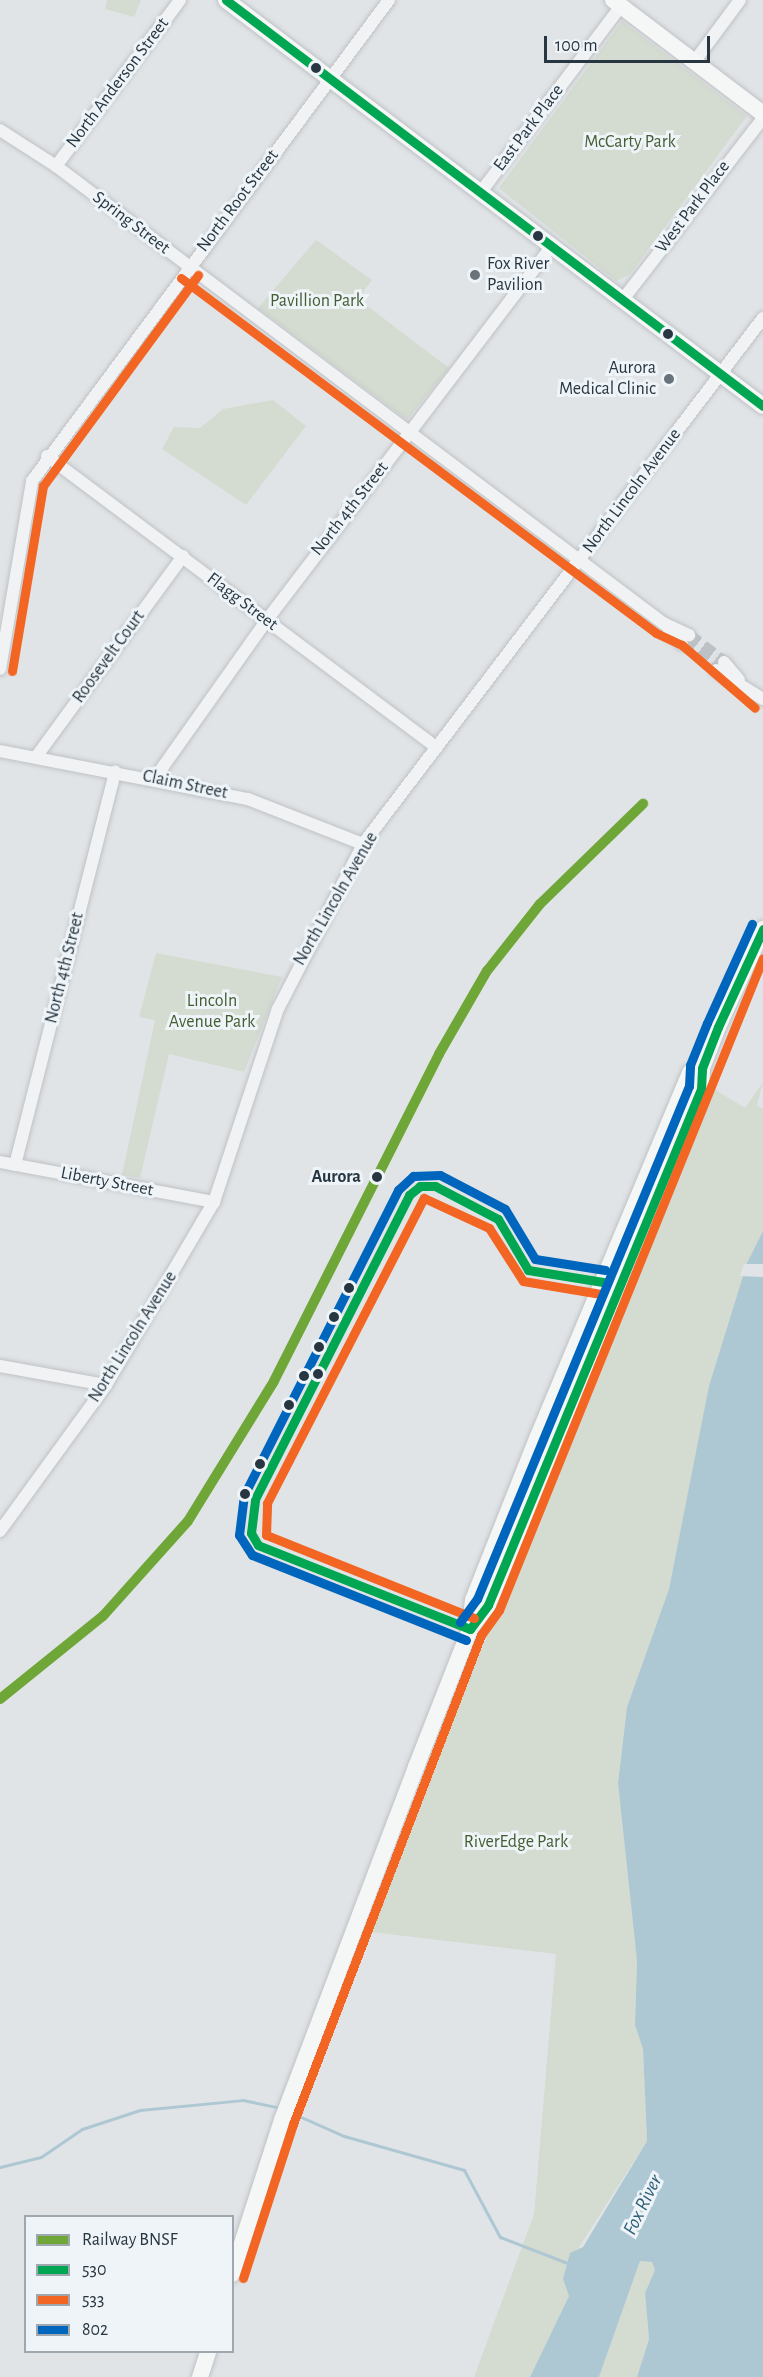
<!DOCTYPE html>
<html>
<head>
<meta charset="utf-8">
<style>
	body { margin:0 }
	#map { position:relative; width:763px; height:2377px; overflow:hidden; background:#e1e4e7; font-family:"Alegreya Sans",sans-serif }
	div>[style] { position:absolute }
	.green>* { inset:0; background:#d4dbd1 }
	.water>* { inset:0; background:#aec8d3 }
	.pier>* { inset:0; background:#e1e4e7 }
	.stream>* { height:3px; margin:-1.5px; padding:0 1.5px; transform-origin:1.5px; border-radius:1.5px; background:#aec8d3 }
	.minor-tunnel>* { height:12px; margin-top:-6px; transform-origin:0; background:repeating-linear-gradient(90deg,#bcc1c6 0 12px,transparent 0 18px) }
	.roads { filter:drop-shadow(0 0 2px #bfc2c5) drop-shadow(0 0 2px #bfc2c5) }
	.minor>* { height:12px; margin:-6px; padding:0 6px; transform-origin:6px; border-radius:6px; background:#f1f2f3 }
	.major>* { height:16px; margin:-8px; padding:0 8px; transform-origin:8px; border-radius:8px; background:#f5f6f6 }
	.bus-1>* { height:9px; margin:-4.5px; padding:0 4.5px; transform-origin:4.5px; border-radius:4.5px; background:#00a651 }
	.bus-2>* { height:9px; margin:-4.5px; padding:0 4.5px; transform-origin:4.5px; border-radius:4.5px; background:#f26522 }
	.bus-3>* { height:9px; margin:-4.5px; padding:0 4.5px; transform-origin:4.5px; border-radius:4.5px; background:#0065bd }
	.rail-1>* { height:10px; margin:-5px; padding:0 5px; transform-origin:5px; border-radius:5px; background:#6fa638 }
	.dots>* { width:16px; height:16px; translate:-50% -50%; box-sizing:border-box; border:3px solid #eef4f7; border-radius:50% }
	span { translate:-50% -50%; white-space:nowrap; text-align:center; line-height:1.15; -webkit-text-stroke:6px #eef4f7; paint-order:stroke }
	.street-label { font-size:18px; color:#273641 }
	.park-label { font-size:18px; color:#445e33 }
	.poi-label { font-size:18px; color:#273641 }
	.left { translate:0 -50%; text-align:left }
	.right { translate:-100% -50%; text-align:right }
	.stop-label { font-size:18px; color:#273641; font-weight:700 }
	.water-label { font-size:20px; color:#2e5f78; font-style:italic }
	.legend { position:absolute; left:24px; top:2215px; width:210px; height:138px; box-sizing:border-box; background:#eef4f7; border:2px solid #9ea8ae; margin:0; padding:8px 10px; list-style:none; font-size:18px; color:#273641 }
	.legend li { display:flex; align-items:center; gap:12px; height:30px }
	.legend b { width:30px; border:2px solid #9ea8ae }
	.scale { position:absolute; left:544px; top:36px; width:166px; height:27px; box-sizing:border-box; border:3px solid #273641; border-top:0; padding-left:8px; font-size:18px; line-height:21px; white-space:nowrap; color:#273641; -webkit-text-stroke:4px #eef4f7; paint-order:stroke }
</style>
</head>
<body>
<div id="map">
	<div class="green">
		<div style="clip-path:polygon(107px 0,141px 0,134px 17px,105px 9px)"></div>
		<div style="clip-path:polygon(622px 21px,747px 116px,630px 274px,616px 281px,499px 188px)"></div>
		<div style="clip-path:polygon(316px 240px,372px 280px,358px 299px,449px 368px,407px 420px,258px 308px)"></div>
		<div style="clip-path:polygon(273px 400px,306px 426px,246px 505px,162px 449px,174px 427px,200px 428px,223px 409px)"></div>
		<div style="clip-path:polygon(156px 953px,282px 977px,244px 1072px,169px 1054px,140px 1178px,122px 1175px,155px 1020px,139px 1017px)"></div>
		<div style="clip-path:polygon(763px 1082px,757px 1105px,763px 1109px,763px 1231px,747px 1263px,710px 1386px,669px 1589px,627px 1707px,618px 1782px,637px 1961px,635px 2025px,643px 2049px,647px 2141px,576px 2252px,567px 2284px,569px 2296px,530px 2377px,474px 2377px,534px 2214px,556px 1954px,371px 1932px,425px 1785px,714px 1089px,745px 1108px)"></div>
		<div style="clip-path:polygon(640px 2261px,652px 2262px,655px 2270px,645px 2293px,649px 2339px,637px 2377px,599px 2377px)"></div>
	</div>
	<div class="water">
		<div style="clip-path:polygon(763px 1231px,763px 2377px,637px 2377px,649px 2339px,645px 2293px,655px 2270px,652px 2262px,640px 2261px,599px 2377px,530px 2377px,569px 2296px,563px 2279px,570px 2253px,583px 2247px,647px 2141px,643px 2049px,635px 2025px,637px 1961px,618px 1783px,627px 1707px,669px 1589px,709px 1386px,747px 1263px)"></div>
	</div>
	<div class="pier">
		<div style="clip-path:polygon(744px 1264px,763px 1264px,763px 1277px,740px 1276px)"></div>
	</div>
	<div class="stream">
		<div style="left:292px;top:2113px;width:57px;rotate:23.9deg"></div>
		<div style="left:344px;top:2136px;width:125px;rotate:15.8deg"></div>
		<div style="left:464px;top:2170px;width:76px;rotate:61.8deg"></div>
		<div style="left:500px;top:2237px;width:75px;rotate:21.1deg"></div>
		<div style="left:0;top:2167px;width:42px;rotate:-13.7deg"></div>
		<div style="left:41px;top:2157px;width:50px;rotate:-34.3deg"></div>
		<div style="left:82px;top:2129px;width:61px;rotate:-18.1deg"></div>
		<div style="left:140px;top:2110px;width:103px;rotate:-5.5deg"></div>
		<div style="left:243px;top:2100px;width:38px;rotate:12deg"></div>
	</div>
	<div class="minor-tunnel">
		<div style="left:689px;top:635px;width:44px;rotate:37.6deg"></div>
		<div style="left:682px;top:644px;width:43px;rotate:37.4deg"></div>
	</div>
	<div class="roads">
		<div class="minor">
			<div style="left:694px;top:62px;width:77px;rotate:-53.4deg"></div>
			<div style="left:0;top:130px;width:67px;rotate:32.7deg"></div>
			<div style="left:56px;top:166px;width:760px;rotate:36.98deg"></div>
			<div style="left:663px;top:623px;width:29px;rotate:25deg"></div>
			<div style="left:56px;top:166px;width:207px;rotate:-53.2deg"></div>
			<div style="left:480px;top:193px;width:234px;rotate:-53deg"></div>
			<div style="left:624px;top:298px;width:227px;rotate:-52.3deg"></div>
			<div style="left:47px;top:456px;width:487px;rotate:36.8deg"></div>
			<div style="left:668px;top:628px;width:21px;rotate:49deg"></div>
			<div style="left:724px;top:662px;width:23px;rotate:50deg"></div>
			<div style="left:0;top:669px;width:191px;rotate:-80.3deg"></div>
			<div style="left:32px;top:481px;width:599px;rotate:-53.42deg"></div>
			<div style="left:716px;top:670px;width:55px;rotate:31.7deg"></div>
			<div style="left:0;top:751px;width:253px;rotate:11deg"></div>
			<div style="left:248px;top:799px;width:123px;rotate:21.4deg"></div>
			<div style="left:36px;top:757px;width:249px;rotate:-53.8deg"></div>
			<div style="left:155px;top:778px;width:192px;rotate:-54.7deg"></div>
			<div style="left:266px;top:621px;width:472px;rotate:-52.7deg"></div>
			<div style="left:0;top:1162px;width:218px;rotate:10.6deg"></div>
			<div style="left:15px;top:1165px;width:406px;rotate:-75.7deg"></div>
			<div style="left:0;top:1366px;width:108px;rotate:10.2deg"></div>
			<div style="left:0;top:1531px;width:180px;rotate:-54deg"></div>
			<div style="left:106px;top:1385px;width:212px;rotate:-59.5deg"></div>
			<div style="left:214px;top:1202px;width:203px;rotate:-71.7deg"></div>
			<div style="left:278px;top:1009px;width:186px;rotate:-62.7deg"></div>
			<div style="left:363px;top:844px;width:661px;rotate:-52.75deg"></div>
		</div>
		<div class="major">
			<div style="left:226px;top:0;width:673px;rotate:37.09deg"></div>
			<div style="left:613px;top:0;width:188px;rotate:37.2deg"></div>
			<div style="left:470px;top:1628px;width:28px;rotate:-84deg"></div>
			<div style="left:473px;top:1600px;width:176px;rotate:-68.4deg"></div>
			<div style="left:538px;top:1436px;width:394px;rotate:-67.3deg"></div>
			<div style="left:690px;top:1073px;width:13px;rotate:-23deg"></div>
			<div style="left:232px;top:2274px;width:162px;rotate:-72deg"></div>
			<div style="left:282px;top:2120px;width:378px;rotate:-69.2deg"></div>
			<div style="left:416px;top:1767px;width:148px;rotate:-68.6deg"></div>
			<div style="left:470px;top:1629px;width:30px;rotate:-53deg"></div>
			<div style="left:488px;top:1605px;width:558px;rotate:-67.57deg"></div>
			<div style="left:701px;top:1089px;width:21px;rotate:-87deg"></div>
			<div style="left:702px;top:1068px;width:44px;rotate:-68.7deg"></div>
			<div style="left:718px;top:1027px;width:108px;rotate:-65.3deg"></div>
			<div style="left:200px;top:2377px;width:26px;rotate:-72deg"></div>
		</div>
	</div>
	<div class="bus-1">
		<div style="left:226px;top:0;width:673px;rotate:37.09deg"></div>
		<div style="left:470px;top:1629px;width:228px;rotate:-158.4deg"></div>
		<div style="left:258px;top:1545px;width:14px;rotate:-120deg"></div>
		<div style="left:251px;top:1533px;width:34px;rotate:-83deg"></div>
		<div style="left:255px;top:1499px;width:341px;rotate:-63.1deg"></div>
		<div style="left:409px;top:1195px;width:14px;rotate:-39deg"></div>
		<div style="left:420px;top:1186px;width:15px"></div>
		<div style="left:435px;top:1186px;width:71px;rotate:27.6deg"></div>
		<div style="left:498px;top:1219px;width:59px;rotate:59.5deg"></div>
		<div style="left:528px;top:1270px;width:76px;rotate:9.1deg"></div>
		<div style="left:470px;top:1629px;width:30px;rotate:-53deg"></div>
		<div style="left:488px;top:1605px;width:558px;rotate:-67.57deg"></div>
		<div style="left:701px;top:1089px;width:21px;rotate:-87deg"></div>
		<div style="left:702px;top:1068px;width:44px;rotate:-68.7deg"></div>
		<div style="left:718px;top:1027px;width:108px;rotate:-65.3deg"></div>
	</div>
	<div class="bus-2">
		<div style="left:181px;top:278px;width:593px;rotate:36.77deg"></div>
		<div style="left:656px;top:633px;width:29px;rotate:25deg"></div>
		<div style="left:682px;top:645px;width:96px;rotate:40.8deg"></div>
		<div style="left:12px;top:671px;width:188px;rotate:-80.5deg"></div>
		<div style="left:43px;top:486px;width:262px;rotate:-53.7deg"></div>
		<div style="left:474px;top:1618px;width:224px;rotate:-158.2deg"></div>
		<div style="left:266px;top:1535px;width:32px;rotate:-88deg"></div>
		<div style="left:267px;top:1503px;width:343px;rotate:-62.8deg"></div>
		<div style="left:424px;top:1198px;width:72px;rotate:24.8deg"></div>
		<div style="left:489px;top:1228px;width:63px;rotate:57.3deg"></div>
		<div style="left:523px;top:1281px;width:79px;rotate:9.5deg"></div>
		<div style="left:243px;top:2278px;width:162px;rotate:-72deg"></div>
		<div style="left:293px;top:2124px;width:524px;rotate:-68.97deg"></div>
		<div style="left:481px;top:1635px;width:31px;rotate:-54deg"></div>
		<div style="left:499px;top:1610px;width:703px;rotate:-67.96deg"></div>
	</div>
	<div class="bus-3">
		<div style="left:460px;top:1622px;width:29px;rotate:-54deg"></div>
		<div style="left:477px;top:1599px;width:555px;rotate:-67.55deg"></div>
		<div style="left:689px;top:1086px;width:21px;rotate:-87deg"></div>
		<div style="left:690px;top:1065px;width:45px;rotate:-68deg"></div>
		<div style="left:707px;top:1023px;width:109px;rotate:-65.6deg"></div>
		<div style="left:466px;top:1640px;width:230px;rotate:-158.3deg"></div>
		<div style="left:252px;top:1555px;width:24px;rotate:-123deg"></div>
		<div style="left:239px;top:1535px;width:40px;rotate:-82.9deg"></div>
		<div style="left:244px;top:1495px;width:342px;rotate:-63.2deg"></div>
		<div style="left:398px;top:1190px;width:21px;rotate:-43deg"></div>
		<div style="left:413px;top:1176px;width:27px;rotate:-2deg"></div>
		<div style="left:440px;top:1175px;width:73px;rotate:27.6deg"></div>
		<div style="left:505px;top:1209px;width:58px;rotate:59deg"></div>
		<div style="left:535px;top:1259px;width:71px;rotate:8.9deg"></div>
	</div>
	<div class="rail-1">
		<div style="left:0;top:1699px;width:132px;rotate:-38.9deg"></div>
		<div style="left:103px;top:1616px;width:127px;rotate:-48.2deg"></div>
		<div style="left:188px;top:1521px;width:164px;rotate:-58.4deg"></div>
		<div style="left:274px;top:1381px;width:366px;rotate:-63.2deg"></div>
		<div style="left:439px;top:1054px;width:96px;rotate:-60deg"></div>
		<div style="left:487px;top:971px;width:85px;rotate:-51.7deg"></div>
		<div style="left:540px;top:904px;width:144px;rotate:-44.2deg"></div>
	</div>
	<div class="dots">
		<div style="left:316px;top:68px;background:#273641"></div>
		<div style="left:538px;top:236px;background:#273641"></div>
		<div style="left:475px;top:275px;background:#68737b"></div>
		<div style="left:668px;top:334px;background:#273641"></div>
		<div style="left:669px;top:379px;background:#68737b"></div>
		<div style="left:377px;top:1177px;background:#273641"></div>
		<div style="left:349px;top:1288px;background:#273641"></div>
		<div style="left:334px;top:1317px;background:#273641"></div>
		<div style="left:319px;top:1347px;background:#273641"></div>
		<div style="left:318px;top:1374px;background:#273641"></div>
		<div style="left:304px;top:1376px;background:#273641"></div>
		<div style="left:289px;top:1405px;background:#273641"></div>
		<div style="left:260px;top:1464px;background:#273641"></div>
		<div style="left:245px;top:1494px;background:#273641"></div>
	</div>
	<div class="street-label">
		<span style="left:118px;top:83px;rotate:-53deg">North Anderson Street</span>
		<span style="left:529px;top:128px;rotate:-53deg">East Park Place</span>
		<span style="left:238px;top:201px;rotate:-53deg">North Root Street</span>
		<span style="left:693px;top:207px;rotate:-53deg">West Park Place</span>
		<span style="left:131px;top:223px;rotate:37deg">Spring Street</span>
		<span style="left:632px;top:491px;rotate:-53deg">North Lincoln Avenue</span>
		<span style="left:350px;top:509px;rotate:-52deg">North 4th Street</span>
		<span style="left:242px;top:602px;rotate:37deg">Flagg Street</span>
		<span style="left:109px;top:657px;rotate:-54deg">Roosevelt Court</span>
		<span style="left:185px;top:785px;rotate:12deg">Claim Street</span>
		<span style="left:336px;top:899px;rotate:-60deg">North Lincoln Avenue</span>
		<span style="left:65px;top:968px;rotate:-76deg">North 4th Street</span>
		<span style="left:107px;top:1182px;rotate:11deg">Liberty Street</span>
		<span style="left:133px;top:1337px;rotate:-58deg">North Lincoln Avenue</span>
	</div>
	<div class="park-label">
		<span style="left:630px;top:142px">McCarty Park</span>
		<span style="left:317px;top:301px">Pavillion Park</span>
		<span style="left:212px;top:1012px">Lincoln<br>Avenue Park</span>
		<span style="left:516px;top:1842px">RiverEdge Park</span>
	</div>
	<div class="poi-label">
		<span class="left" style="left:487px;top:275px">Fox River<br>Pavilion</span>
		<span class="right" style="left:656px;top:379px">Aurora<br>Medical Clinic</span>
	</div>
	<div class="stop-label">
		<span class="right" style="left:361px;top:1177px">Aurora</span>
	</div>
	<div class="water-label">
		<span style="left:643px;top:2205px;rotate:-64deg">Fox River</span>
	</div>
	<ul class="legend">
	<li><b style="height:8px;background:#6fa638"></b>Railway BNSF</li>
	<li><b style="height:8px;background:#00a651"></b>530</li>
	<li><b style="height:8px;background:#f26522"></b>533</li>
	<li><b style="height:8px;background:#0065bd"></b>802</li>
	</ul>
	<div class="scale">100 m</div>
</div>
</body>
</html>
